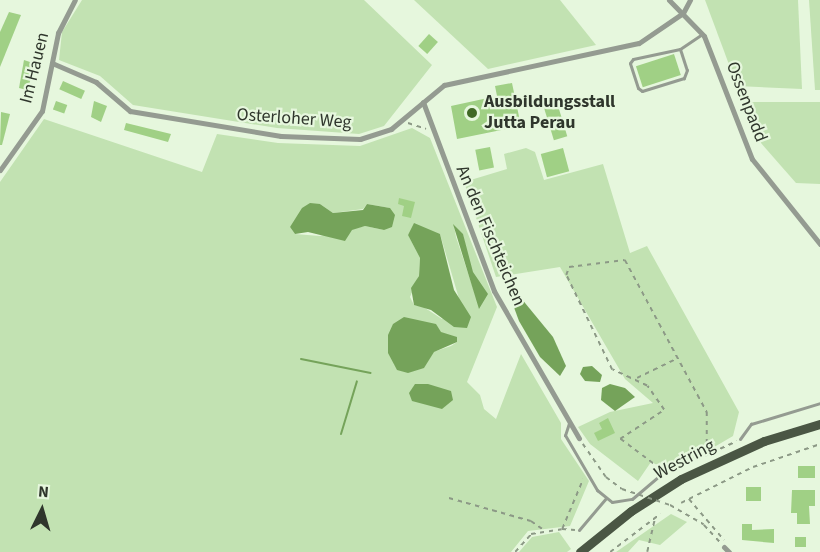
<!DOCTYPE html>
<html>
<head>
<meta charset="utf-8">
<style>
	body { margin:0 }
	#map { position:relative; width:820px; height:552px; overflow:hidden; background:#e6f7dd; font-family:"Source Sans 3",sans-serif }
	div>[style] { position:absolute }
	.green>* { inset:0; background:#c2e2b2 }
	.water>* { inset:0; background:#75a35a }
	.stream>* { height:2px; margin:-1px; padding:0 1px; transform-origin:1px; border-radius:1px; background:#75a35a }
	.building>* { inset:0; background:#a0d085; transform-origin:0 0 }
	.path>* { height:1.5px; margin-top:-0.75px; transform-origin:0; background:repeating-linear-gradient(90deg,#8c9986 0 4.5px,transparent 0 9px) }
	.lane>* { height:3px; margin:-1.5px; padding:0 1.5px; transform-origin:1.5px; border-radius:1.5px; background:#949b91 }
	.street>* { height:5px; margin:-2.5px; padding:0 2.5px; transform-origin:2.5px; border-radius:2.5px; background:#949b91 }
	.primary>* { height:9px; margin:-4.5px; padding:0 4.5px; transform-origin:4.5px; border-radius:4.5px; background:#4a5644 }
	.path-bridge>* { height:1.5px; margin-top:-0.75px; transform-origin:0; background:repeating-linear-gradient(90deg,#8c9986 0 4.5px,transparent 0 9px) }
	.dots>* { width:16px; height:16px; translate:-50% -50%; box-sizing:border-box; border:3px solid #e6f7dd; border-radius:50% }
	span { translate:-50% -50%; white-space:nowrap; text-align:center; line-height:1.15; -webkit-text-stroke:4.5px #e6f7dd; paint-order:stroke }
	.street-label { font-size:18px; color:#2f362c }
	.poi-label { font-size:18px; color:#2f362c; font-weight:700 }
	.left { translate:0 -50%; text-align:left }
	.north { position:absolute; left:12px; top:480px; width:60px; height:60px; -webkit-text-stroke:4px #e6f7dd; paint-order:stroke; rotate:5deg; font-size:16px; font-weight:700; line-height:24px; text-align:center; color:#2f362c }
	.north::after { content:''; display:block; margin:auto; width:21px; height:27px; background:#2f362c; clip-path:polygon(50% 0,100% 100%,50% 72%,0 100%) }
</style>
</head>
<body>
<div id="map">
	<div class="green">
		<div style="clip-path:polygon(82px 0,364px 0,432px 65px,384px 126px,359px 134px,277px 128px,133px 105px,100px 76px,59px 60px,62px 32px)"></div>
		<div style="clip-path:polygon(414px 0,560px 0,596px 45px,488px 69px)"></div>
		<div style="clip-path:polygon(705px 0,798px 0,802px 89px,737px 86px)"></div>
		<div style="clip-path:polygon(809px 0,820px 0,820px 90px,815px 90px)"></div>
		<div style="clip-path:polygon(752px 102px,820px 102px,820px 184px,796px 183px,761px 143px)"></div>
		<div style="clip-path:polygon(evenodd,44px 119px,202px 172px,217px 134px,278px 143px,360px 146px,412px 128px,430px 138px,497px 307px,467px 382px,480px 395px,484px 409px,496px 419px,521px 354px,561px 423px,561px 439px,589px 481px,570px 526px,528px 531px,511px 552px,0 552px,0 182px,44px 119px,320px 204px,333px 213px,363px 209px,367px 204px,390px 208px,384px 230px,365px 226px,320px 236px,295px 234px,290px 227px,320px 204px,44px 119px,454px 226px,463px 235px,480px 309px,456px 237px,454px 226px,44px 119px,408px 234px,440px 234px,460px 302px,442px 319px,422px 306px,414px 305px,410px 297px,419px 276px,420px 258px,408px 234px,44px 119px,457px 337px,457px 342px,451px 346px,394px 365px,394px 360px,457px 337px)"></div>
		<div style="clip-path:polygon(526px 148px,535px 152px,544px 180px,603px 164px,630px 253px,647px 246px,739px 412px,733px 436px,680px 467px,666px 469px,651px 462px,638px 481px,590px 444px,578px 427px,610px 412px,653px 403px,625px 379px,560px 267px,496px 277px,464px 182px,507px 169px,504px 154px)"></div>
		<div style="clip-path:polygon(671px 514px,687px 522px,660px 545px,639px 540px,628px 552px,616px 552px)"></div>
		<div style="clip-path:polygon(559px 532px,571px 549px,567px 552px,519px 552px,532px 537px)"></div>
	</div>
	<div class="water">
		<div style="clip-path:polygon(310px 203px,320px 204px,333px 213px,363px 210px,367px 204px,390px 208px,395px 215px,392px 227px,384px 230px,365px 226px,352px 230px,345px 241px,308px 232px,295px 234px,290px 227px,302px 208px)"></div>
		<div style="clip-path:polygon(414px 223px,440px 234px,454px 290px,471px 317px,467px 328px,454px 327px,431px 310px,414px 305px,411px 288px,419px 276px,420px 258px,408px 235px)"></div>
		<div style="clip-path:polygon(453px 224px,463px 234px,473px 272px,488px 294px,479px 309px)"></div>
		<div style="clip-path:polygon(516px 292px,553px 337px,566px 366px,560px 376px,540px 357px,519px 321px,509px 294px)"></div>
		<div style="clip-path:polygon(404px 317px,436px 324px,441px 332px,457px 337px,457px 342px,434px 352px,424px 368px,408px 373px,397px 370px,388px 353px,388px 335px,393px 324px)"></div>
		<div style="clip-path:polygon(592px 366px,602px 375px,600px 382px,585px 381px,580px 374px,583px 367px)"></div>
		<div style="clip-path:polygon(415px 384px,428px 384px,451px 391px,453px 400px,442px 409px,412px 401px,409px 393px)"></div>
		<div style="clip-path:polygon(610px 384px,625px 388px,635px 397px,615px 411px,601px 400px,602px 388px)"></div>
	</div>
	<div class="stream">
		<div style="left:301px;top:359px;width:71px;rotate:11.3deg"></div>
		<div style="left:341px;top:434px;width:55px;rotate:-73.2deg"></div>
	</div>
	<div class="building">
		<div style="clip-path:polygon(9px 12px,21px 15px,0 67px,0 32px)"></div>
		<div style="left:429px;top:34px;width:12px;height:16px;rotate:42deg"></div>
		<div style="left:674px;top:54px;width:22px;height:40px;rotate:72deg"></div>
		<div style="clip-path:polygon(24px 60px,36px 64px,27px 90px,19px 88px)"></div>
		<div style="left:63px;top:81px;width:24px;height:9px;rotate:24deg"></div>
		<div style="clip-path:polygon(512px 83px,521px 126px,457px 139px,451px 106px,497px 96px,495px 86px)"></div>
		<div style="left:555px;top:96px;width:42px;height:14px;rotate:73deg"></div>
		<div style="left:56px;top:101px;width:12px;height:9px;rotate:20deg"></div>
		<div style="clip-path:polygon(94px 101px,107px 106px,101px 122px,91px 117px)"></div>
		<div style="clip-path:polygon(1px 112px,10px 114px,2px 145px,0 145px)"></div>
		<div style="clip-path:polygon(126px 123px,171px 134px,168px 142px,124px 130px)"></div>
		<div style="left:490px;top:147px;width:21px;height:15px;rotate:79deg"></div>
		<div style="left:563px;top:148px;width:24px;height:23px;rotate:75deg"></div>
		<div style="clip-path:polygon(399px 198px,415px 202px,411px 218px,402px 216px,404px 206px,398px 204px)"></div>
		<div style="clip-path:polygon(608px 418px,615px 433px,598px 441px,594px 433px,602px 429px,599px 423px)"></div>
		<div style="left:798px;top:466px;width:17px;height:12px"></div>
		<div style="left:746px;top:487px;width:15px;height:14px"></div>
		<div style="clip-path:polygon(792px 490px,815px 490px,815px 506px,809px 506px,810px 524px,797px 524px,797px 513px,791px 513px)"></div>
		<div style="clip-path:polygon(742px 524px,752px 524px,752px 530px,774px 529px,774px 543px,742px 540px)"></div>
		<div style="left:795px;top:537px;width:11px;height:10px"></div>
	</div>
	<div class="path">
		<div style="left:408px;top:123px;width:19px;rotate:18deg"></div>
		<div style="left:637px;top:378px;width:43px;rotate:-26deg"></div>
		<div style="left:583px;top:444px;width:40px;rotate:55.1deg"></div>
		<div style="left:606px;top:477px;width:20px;rotate:37deg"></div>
		<div style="left:660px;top:469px;width:50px;rotate:-143.1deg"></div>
		<div style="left:620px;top:439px;width:53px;rotate:-33.4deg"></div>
		<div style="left:664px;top:410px;width:29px;rotate:-125deg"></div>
		<div style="left:647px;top:386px;width:38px;rotate:-155deg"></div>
		<div style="left:612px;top:370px;width:106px;rotate:-115.8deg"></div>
		<div style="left:566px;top:275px;width:9px;rotate:-69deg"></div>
		<div style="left:569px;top:267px;width:56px;rotate:-7.1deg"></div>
		<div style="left:625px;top:260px;width:173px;rotate:61.7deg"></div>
		<div style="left:707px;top:412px;width:43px;rotate:90deg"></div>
		<div style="left:671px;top:471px;width:72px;rotate:-24.4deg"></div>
		<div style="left:449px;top:498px;width:85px;rotate:15.7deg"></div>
		<div style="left:531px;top:521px;width:16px;rotate:35deg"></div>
		<div style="left:689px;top:499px;width:54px;rotate:49.5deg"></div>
		<div style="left:681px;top:503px;width:80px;rotate:-26.6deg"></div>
		<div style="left:753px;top:467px;width:71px;rotate:-18.9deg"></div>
		<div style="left:670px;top:505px;width:39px;rotate:30deg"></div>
		<div style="left:704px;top:525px;width:23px;rotate:47deg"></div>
		<div style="left:562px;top:529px;width:13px;rotate:4deg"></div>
		<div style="left:515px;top:552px;width:24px;rotate:-48deg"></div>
		<div style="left:531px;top:534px;width:31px;rotate:-9deg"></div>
		<div style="left:562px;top:529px;width:54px;rotate:-67.2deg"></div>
		<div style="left:610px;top:552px;width:63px;rotate:-37.2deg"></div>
		<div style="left:647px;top:552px;width:35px;rotate:-77deg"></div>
	</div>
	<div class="lane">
		<div style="left:680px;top:49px;width:22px;rotate:72deg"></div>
		<div style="left:687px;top:70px;width:9px;rotate:111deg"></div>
		<div style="left:684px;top:78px;width:44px;rotate:162.8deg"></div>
		<div style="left:642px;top:91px;width:5px;rotate:-143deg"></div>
		<div style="left:638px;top:88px;width:26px;rotate:-108deg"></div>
		<div style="left:630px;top:63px;width:5px;rotate:-53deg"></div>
		<div style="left:633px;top:59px;width:48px;rotate:-12deg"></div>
		<div style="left:680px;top:49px;width:25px;rotate:-34deg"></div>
		<div style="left:569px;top:423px;width:13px;rotate:108deg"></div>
		<div style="left:565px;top:435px;width:64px;rotate:59.8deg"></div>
		<div style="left:597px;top:490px;width:19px;rotate:39deg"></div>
		<div style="left:612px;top:502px;width:20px;rotate:-9deg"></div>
		<div style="left:632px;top:499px;width:43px;rotate:-40.3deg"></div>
		<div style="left:740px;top:439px;width:19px;rotate:-54deg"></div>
		<div style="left:751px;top:424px;width:72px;rotate:-16.9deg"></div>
		<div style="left:579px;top:530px;width:42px;rotate:-49.8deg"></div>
	</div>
	<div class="street">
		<div style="left:669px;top:0;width:50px;rotate:45.8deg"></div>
		<div style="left:704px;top:36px;width:132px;rotate:68.7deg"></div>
		<div style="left:752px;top:159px;width:109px;rotate:51.3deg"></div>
		<div style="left:52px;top:63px;width:48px;rotate:23.4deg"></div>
		<div style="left:96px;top:82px;width:45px;rotate:40.5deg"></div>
		<div style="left:130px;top:111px;width:153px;rotate:9.4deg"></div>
		<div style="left:281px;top:136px;width:79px;rotate:2.2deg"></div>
		<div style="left:360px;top:139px;width:33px;rotate:-18deg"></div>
		<div style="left:391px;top:129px;width:69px;rotate:-39.7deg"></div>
		<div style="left:444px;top:85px;width:199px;rotate:-12.2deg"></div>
		<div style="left:639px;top:43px;width:53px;rotate:-34.3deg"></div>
		<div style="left:683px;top:13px;width:15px;rotate:-62deg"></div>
		<div style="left:423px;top:102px;width:202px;rotate:69.4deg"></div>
		<div style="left:494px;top:291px;width:170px;rotate:60deg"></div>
		<div style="left:0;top:170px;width:72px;rotate:-54.6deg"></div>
		<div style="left:42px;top:111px;width:80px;rotate:-78.4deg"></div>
		<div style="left:58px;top:33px;width:37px;rotate:-63deg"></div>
		<div style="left:724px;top:547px;width:7px;rotate:45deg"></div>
	</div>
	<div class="primary">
		<div style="left:580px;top:552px;width:65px;rotate:-38.8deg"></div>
		<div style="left:631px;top:511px;width:59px;rotate:-32.6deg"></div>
		<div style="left:681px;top:479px;width:91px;rotate:-24.6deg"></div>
		<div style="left:764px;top:441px;width:59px;rotate:-16.9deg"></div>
	</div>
	<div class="path-bridge">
		<div style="left:622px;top:489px;width:51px;rotate:18.4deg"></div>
	</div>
	<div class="dots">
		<div style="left:472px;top:113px;background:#406925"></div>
	</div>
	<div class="street-label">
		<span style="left:35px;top:68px;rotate:-76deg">Im Hauen</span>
		<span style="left:746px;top:102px;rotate:69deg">Ossenpadd</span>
		<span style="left:294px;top:119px;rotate:4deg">Osterloher Weg</span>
		<span style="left:490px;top:236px;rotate:67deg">An den Fischteichen</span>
		<span style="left:685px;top:460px;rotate:-28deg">Westring</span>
	</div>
	<div class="poi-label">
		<span class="left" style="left:484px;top:113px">Ausbildungsstall<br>Jutta Perau</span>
	</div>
	<div class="north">N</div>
</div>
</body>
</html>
